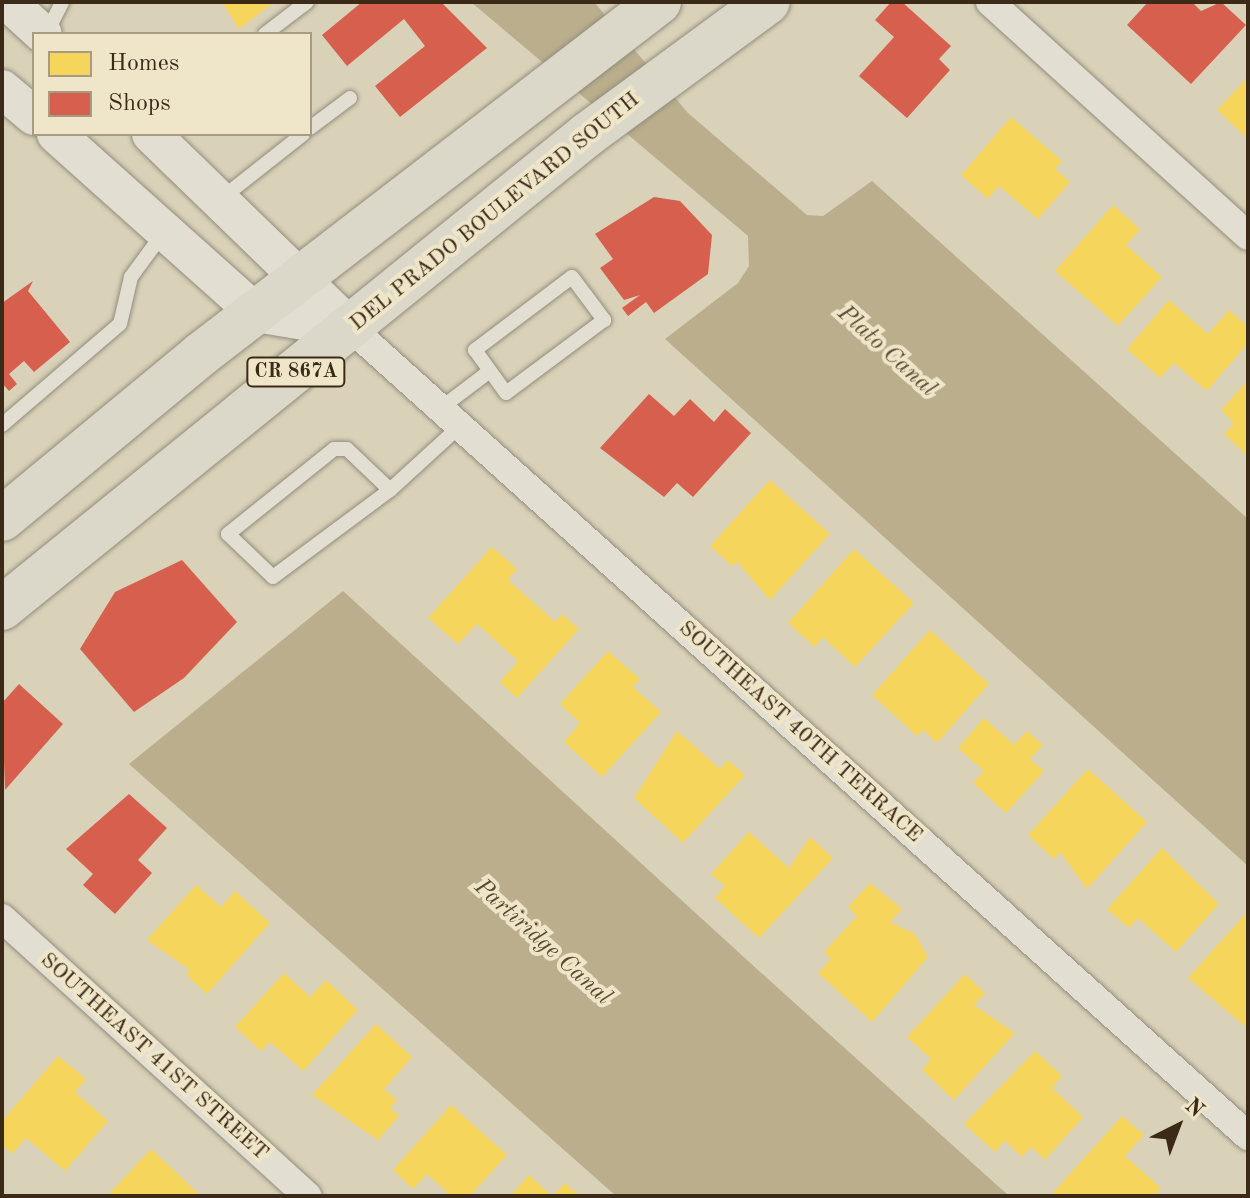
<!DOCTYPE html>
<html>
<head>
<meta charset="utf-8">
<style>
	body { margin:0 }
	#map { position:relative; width:1250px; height:1198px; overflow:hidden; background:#d9d2b9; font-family:"Old Standard TT",serif }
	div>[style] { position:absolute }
	.water>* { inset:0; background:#baae8d }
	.homes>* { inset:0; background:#f6d55c }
	.shops>* { inset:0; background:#d6604d }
	.roads { filter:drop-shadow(0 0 2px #938c7c) drop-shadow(0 0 2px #938c7c) }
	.lane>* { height:14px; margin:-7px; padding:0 7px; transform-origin:7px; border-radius:7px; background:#e2ded1 }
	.street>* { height:28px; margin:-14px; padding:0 14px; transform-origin:14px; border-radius:14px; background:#e2ded1 }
	.secondary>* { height:38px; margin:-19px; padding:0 19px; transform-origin:19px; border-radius:19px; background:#e2ded1 }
	.primary>* { height:44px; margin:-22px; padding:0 22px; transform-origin:22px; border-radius:22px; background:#dcd8c9 }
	span { translate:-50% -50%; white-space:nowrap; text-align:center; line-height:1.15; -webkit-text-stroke:8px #efe6c9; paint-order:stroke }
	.shield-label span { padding:2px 6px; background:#efe6c9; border:2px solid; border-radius:6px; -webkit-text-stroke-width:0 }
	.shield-label { font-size:20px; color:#3c2a19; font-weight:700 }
	.street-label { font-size:22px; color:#3c2a19 }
	.water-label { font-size:24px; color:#584731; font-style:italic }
	.frame { position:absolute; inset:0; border:4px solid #3c2a19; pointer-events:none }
	.legend { position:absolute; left:32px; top:32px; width:280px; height:104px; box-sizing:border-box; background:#efe6c9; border:2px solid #a79b83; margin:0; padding:10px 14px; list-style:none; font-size:24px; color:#3c2a19 }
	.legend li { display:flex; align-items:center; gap:16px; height:40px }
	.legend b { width:40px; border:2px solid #a79b83 }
	.north { position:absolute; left:1138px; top:1086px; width:80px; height:80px; -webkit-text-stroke:6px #efe6c9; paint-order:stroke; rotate:42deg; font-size:22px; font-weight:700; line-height:32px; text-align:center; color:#3c2a19 }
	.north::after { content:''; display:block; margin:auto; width:28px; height:36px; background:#3c2a19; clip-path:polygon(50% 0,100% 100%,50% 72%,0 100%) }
</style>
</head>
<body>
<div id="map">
	<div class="water">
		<div style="clip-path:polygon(471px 2px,594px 2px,688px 113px,807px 215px,823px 216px,872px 181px,1248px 519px,1248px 866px,665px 339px,738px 283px,749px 266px,748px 236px)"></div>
		<div style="clip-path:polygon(343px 591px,758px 970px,1009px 1196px,616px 1196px,129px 764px)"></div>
	</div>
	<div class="homes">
		<div style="clip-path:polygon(222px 2px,274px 2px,239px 29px)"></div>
		<div style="clip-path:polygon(1248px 77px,1248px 139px,1217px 110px)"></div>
		<div style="clip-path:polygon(1011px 117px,1062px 161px,1055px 169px,1070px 182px,1038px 219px,999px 186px,988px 199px,961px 175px)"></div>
		<div style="clip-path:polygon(1113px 205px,1140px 229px,1126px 245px,1162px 277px,1118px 326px,1055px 271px)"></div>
		<div style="clip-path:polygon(1169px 300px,1208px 334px,1229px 310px,1248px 327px,1248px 343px,1207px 391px,1174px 363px,1160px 378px,1127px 349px)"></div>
		<div style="clip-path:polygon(1248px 380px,1248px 457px,1224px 434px,1234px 423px,1221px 410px)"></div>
		<div style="clip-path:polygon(770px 480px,830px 534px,770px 600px,737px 562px,732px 566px,710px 546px)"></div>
		<div style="clip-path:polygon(492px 547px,517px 569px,508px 580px,555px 622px,562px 614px,579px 629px,517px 698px,500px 682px,518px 661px,477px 624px,458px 644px,428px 618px)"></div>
		<div style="clip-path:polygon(854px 549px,914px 603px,855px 667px,823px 637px,815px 647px,788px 623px)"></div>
		<div style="clip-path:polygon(930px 630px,989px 684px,937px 743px,923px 730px,917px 736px,872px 695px)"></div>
		<div style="clip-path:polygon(608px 651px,640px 679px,633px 687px,661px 712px,602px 777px,564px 742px,580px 723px,560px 704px)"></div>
		<div style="clip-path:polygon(984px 718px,1014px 745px,1027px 731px,1043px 745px,1030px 759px,1044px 771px,1006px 813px,973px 783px,984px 771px,958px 748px)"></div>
		<div style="clip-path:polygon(677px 731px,720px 769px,728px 760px,745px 775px,683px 843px,634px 798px)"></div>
		<div style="clip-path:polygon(1088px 769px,1147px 822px,1087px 889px,1060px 852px,1054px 859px,1028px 835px)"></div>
		<div style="clip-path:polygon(749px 832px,789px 868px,810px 837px,833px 858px,759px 938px,715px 898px,725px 886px,711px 874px)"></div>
		<div style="clip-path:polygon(1162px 848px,1219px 904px,1176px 952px,1138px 918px,1129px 928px,1107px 909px)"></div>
		<div style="clip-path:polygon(870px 883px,902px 909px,890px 922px,915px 934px,928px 957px,872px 1022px,818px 973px,831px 959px,824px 952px,857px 916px,848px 907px)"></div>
		<div style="clip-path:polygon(196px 885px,221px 907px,235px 891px,270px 923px,207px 994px,186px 975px,190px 970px,147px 940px)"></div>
		<div style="clip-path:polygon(1248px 911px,1248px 1027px,1247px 1028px,1188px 978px)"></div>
		<div style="clip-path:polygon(284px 973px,310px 997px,326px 980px,358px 1010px,303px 1071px,270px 1042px,261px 1051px,235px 1027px)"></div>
		<div style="clip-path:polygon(965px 974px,985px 993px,974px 1005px,1015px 1033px,954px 1100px,922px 1070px,931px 1059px,907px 1037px)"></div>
		<div style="clip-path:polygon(376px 1024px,412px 1057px,384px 1089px,397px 1100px,390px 1108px,399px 1116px,378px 1140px,312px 1095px)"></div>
		<div style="clip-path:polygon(1035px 1051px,1062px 1076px,1052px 1088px,1083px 1117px,1045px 1160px,1031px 1147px,1022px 1157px,1005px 1141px,995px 1152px,964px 1124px)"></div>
		<div style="clip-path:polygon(58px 1056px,86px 1079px,75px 1092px,108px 1121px,65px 1171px,26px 1138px,12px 1154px,2px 1145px,2px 1121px)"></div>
		<div style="clip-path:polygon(451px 1105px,507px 1155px,470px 1196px,450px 1195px,427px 1174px,413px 1189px,393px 1170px)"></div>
		<div style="clip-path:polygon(1122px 1116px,1144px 1135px,1125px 1156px,1161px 1188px,1154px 1196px,1050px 1196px)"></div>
		<div style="clip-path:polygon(151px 1149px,201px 1196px,107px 1196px)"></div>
		<div style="clip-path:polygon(529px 1175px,552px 1196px,510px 1196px)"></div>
		<div style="clip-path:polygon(565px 1183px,580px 1196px,553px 1196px)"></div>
	</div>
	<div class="shops">
		<div style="clip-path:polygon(362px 2px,441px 2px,487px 48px,400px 117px,375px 86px,425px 46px,404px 19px,347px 66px,322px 35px)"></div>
		<div style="clip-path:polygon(891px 2px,902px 2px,951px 46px,939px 59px,950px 70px,907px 118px,859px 76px,894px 37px,875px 20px)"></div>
		<div style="clip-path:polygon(1148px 2px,1192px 2px,1201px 11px,1221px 2px,1246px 25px,1191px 84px,1127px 25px)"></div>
		<div style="clip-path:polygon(654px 197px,680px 201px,712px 235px,708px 274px,654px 313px,646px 302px,628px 316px,622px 308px,640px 295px,624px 300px,600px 268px,613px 259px,595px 234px)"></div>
		<div style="clip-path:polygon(33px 281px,28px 291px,70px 342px,34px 372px,24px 361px,9px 374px,17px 384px,9px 391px,2px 383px,2px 303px)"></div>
		<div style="clip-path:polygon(649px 394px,674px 416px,690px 399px,714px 422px,725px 409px,751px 433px,693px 497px,677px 483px,664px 497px,600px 448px)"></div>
		<div style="clip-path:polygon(182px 560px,237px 622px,184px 678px,134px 712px,80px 649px,115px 592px)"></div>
		<div style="clip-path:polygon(19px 684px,63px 724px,5px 790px,2px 703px)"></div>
		<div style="clip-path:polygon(129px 794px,167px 828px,138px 860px,152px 873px,115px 914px,83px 885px,93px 874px,66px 849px)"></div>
	</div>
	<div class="roads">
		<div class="lane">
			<div style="left:46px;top:34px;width:36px;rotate:-63deg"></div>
			<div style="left:265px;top:34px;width:53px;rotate:-37.3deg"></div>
			<div style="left:310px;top:128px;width:50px;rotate:-36.9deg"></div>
			<div style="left:222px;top:198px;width:103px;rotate:-38.3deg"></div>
			<div style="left:572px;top:277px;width:54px;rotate:53.3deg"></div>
			<div style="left:604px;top:320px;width:122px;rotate:143.3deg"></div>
			<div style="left:506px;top:393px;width:53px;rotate:-125.8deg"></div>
			<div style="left:475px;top:350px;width:121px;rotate:-37deg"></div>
			<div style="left:441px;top:408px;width:61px;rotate:-37.1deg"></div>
			<div style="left:2px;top:425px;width:155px;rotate:-40.6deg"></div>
			<div style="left:120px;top:324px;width:48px;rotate:-76.8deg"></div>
			<div style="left:131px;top:277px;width:56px;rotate:-53.7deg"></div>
			<div style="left:390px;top:490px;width:146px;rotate:143.4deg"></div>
			<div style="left:273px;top:577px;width:62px;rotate:-136.3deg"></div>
			<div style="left:228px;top:534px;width:136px;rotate:-38.7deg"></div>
			<div style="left:334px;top:449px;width:13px"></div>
			<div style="left:347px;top:449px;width:59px;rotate:43.6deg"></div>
			<div style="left:390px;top:490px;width:95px;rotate:-42.4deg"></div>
		</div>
		<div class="street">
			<div style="left:990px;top:2px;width:348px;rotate:42.2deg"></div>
			<div style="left:352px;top:329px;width:1206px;rotate:42.01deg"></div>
			<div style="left:2px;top:918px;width:413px;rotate:42.3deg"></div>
		</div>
		<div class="secondary">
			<div style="left:8px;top:2px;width:47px;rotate:42.4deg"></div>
			<div style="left:2px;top:89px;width:42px;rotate:40.2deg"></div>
			<div style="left:56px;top:134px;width:268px;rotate:41.8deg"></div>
			<div style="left:256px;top:313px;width:97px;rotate:9.5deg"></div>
			<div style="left:151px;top:134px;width:280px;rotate:44.1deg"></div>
		</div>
		<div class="primary">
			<div style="left:2px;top:519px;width:257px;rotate:-39.6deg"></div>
			<div style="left:200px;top:355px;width:579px;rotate:-37.56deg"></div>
			<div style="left:2px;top:608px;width:754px;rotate:-38.97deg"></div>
			<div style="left:588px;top:134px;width:223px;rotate:-36.3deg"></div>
		</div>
	</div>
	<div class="shield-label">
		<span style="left:296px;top:372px">CR 867A</span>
	</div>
	<div class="street-label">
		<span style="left:495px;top:212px;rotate:-39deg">DEL PRADO BOULEVARD SOUTH</span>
		<span style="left:800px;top:732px;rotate:42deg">SOUTHEAST 40TH TERRACE</span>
		<span style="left:154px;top:1057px;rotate:42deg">SOUTHEAST 41ST STREET</span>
	</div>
	<div class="water-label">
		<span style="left:886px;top:352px;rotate:42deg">Plato Canal</span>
		<span style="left:542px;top:943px;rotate:42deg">Partiridge Canal</span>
	</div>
	<div class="frame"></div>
	<ul class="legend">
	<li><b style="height:22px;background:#f6d55c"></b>Homes</li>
	<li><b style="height:22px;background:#d6604d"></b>Shops</li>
	</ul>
	<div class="north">N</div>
</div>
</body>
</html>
